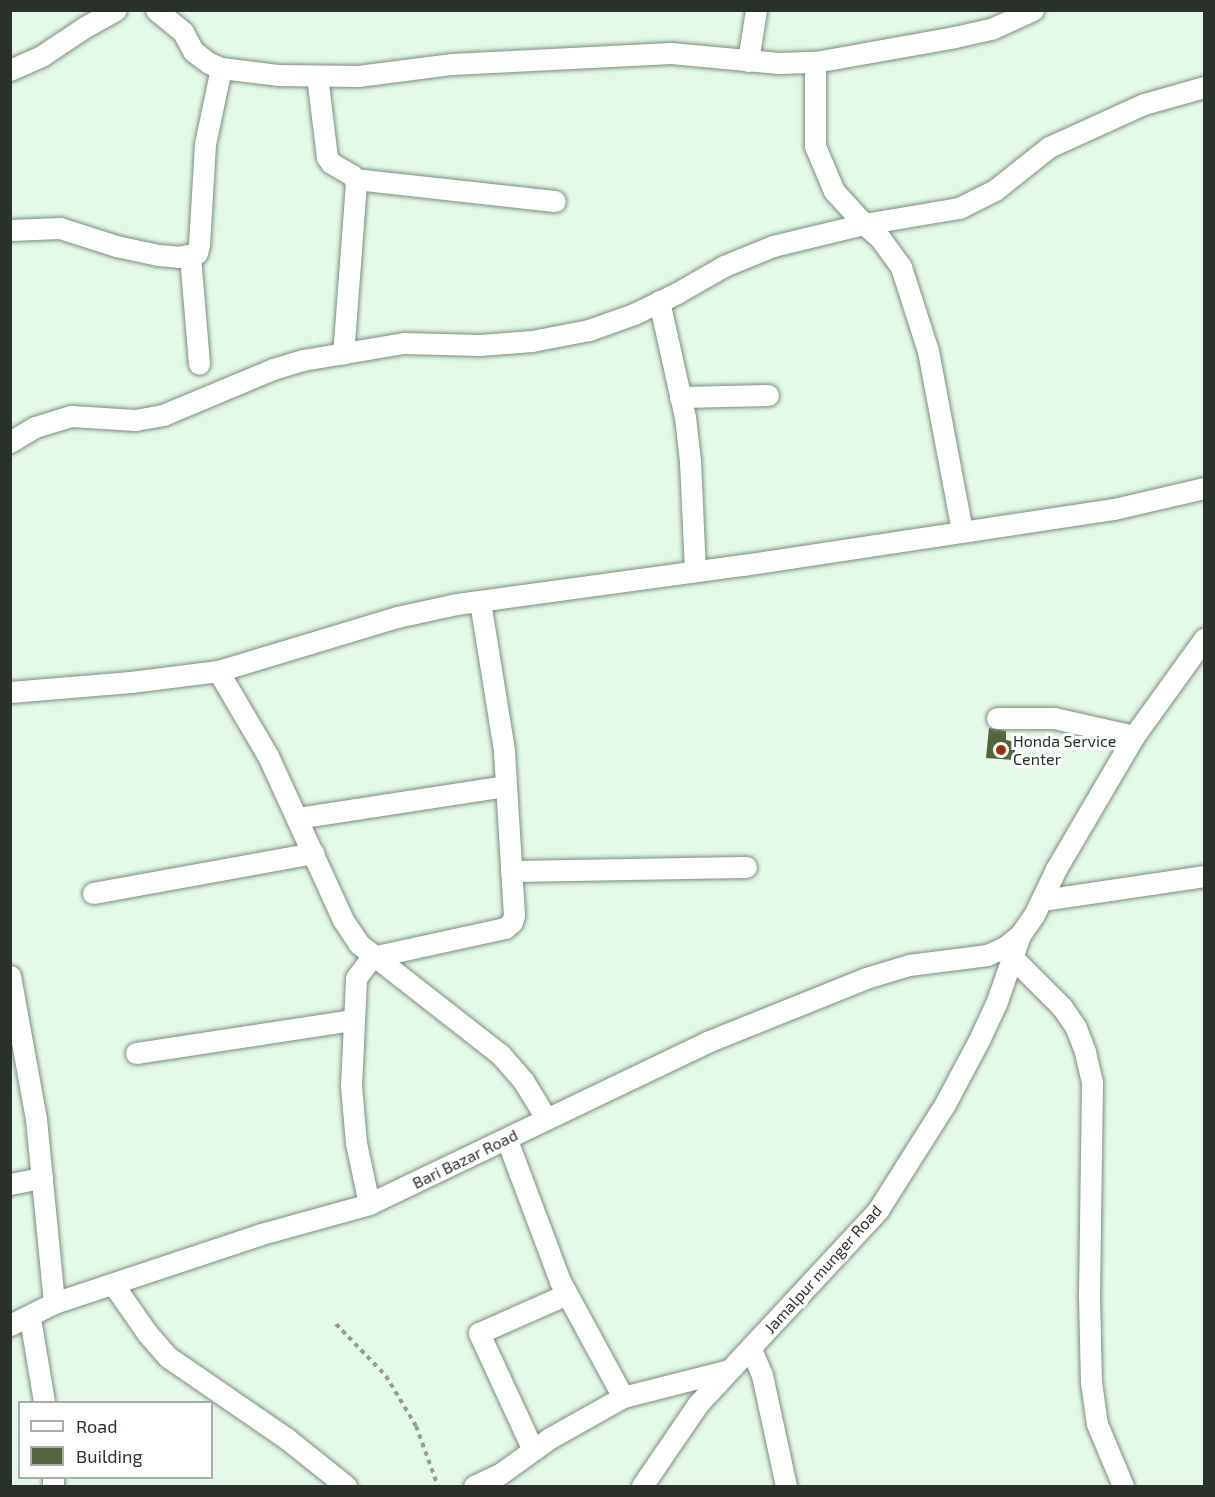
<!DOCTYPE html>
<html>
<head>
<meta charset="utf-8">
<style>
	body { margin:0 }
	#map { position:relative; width:1215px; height:1497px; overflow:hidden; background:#e4f8e7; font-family:"Exo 2",sans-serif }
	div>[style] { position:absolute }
	.building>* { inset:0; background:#53653d }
	.path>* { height:4px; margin-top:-2px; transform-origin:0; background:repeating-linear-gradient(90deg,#919f93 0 4.5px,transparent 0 9px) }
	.roads { filter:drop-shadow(0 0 2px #7b8d7f) drop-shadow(0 0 2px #7b8d7f) }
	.minor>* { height:21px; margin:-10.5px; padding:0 10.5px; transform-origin:10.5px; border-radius:10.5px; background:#fff }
	.dots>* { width:16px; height:16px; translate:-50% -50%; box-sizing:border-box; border:3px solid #fff; border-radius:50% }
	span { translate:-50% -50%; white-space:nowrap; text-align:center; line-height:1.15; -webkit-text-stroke:6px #fff; paint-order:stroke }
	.poi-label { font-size:16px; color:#2a312b }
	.left { translate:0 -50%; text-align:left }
	.street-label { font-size:16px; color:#2a312b }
	.frame { position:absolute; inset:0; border:12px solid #2a312b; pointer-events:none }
	.legend { position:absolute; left:18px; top:1401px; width:195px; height:78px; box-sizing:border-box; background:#fff; border:2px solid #aaadaa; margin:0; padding:8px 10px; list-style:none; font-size:18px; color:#2a312b }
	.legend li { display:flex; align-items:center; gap:12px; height:30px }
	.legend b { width:30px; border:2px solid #aaadaa }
</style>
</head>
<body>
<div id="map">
	<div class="building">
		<div style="clip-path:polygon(989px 728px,1006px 731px,1006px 740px,1016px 742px,1014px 760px,986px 758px)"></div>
	</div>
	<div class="path">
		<div style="left:336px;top:1324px;width:72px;rotate:46.1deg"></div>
		<div style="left:386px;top:1376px;width:58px;rotate:59deg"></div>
		<div style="left:416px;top:1426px;width:64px;rotate:69.9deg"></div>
	</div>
	<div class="roads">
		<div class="minor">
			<div style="left:156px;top:10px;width:35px;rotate:39deg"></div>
			<div style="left:183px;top:32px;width:21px;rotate:62deg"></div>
			<div style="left:193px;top:51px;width:20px;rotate:37deg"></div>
			<div style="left:209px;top:63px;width:13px;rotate:23deg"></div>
			<div style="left:221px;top:68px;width:57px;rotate:7deg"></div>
			<div style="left:278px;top:75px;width:80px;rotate:0.7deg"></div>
			<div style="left:358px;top:76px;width:95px;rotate:-7.3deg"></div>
			<div style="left:452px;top:64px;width:219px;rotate:-2.9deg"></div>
			<div style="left:671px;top:53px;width:108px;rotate:5.3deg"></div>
			<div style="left:779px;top:63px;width:36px;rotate:-2deg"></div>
			<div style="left:815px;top:62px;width:142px;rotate:-10.1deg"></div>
			<div style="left:955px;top:37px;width:37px;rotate:-13deg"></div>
			<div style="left:991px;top:29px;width:46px;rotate:-24.3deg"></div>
			<div style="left:748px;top:61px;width:52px;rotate:-81.1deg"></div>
			<div style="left:815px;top:62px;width:84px;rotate:90deg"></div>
			<div style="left:815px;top:146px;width:49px;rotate:67.1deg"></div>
			<div style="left:834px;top:191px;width:45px;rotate:47.7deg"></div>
			<div style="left:864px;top:224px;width:21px;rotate:41deg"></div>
			<div style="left:880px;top:238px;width:36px;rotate:54deg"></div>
			<div style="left:901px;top:267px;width:88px;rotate:72.2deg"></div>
			<div style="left:928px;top:351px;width:183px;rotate:79.3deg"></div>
			<div style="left:10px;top:70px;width:36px;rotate:-24deg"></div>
			<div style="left:43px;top:55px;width:50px;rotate:-33.7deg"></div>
			<div style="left:85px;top:27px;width:35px;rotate:-29deg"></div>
			<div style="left:317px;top:76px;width:82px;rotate:83deg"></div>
			<div style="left:327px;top:157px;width:7px;rotate:56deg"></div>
			<div style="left:331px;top:163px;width:24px;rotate:30deg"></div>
			<div style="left:352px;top:175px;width:9px;rotate:63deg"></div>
			<div style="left:356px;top:183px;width:171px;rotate:94.3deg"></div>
			<div style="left:355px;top:179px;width:201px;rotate:6.3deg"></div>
			<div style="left:10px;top:230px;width:50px;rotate:-2.3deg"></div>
			<div style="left:60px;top:228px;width:59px;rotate:17.8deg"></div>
			<div style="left:116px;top:246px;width:43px;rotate:12.1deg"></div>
			<div style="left:158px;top:255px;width:21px;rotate:5deg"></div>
			<div style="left:179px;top:257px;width:18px;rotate:-13deg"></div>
			<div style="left:197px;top:253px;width:8px;rotate:-76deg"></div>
			<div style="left:199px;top:245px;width:101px;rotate:-86.6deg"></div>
			<div style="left:205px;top:144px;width:78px;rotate:-78.1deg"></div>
			<div style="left:190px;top:256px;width:108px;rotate:85.2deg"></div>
			<div style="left:659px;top:301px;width:119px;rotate:77.4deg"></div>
			<div style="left:685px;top:417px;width:44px;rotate:83.5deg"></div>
			<div style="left:690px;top:461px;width:110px;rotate:87.4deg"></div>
			<div style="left:680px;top:397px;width:88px;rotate:-1.3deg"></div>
			<div style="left:10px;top:442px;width:29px;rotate:-31deg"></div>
			<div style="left:35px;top:427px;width:38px;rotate:-17deg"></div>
			<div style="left:71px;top:416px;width:64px;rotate:3.6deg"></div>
			<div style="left:135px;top:420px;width:28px;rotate:-10deg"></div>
			<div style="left:163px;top:415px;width:119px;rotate:-22.7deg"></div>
			<div style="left:273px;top:369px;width:31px;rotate:-17deg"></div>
			<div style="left:303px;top:360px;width:102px;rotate:-9.6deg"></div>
			<div style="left:404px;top:343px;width:76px;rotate:1.5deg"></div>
			<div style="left:480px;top:345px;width:52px;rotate:-4.4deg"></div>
			<div style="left:532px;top:341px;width:58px;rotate:-10.9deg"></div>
			<div style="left:589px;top:330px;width:48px;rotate:-19.6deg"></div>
			<div style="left:634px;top:314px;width:48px;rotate:-26deg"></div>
			<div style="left:677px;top:293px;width:54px;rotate:-29.9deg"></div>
			<div style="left:724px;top:266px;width:53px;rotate:-22.2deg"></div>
			<div style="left:773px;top:246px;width:94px;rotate:-13.6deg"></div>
			<div style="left:864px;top:224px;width:96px;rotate:-9.6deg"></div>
			<div style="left:959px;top:208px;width:40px;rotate:-26.6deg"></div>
			<div style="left:995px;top:190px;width:69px;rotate:-38.5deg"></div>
			<div style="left:1049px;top:147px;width:104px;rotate:-24.4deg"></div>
			<div style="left:1144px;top:104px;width:62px;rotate:-15.8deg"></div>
			<div style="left:218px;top:671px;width:99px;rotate:59.5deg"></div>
			<div style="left:268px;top:756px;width:180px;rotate:65.4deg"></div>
			<div style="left:343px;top:920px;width:29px;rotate:56deg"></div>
			<div style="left:359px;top:944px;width:179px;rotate:38deg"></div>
			<div style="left:500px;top:1054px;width:37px;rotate:49deg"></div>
			<div style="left:524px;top:1082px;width:42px;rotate:58.6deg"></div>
			<div style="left:10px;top:692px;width:121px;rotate:-4.7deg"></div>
			<div style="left:131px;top:682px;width:88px;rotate:-7.2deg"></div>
			<div style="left:218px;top:671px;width:187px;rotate:-16.8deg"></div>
			<div style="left:397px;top:617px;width:61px;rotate:-12.2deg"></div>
			<div style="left:457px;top:604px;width:289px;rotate:-7.8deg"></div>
			<div style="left:743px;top:565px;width:375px;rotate:-8.6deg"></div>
			<div style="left:1114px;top:509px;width:92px;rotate:-13.1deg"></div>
			<div style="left:997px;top:718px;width:57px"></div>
			<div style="left:1054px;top:718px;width:82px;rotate:12.7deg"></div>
			<div style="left:297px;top:818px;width:211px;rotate:-8.7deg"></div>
			<div style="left:511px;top:871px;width:235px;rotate:-1deg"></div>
			<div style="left:93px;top:893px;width:224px;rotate:-10.3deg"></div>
			<div style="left:1042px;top:900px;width:164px;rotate:-8.4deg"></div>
			<div style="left:1012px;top:957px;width:71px;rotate:45deg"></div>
			<div style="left:1062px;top:1007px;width:25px;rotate:56deg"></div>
			<div style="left:1076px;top:1028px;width:26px;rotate:69deg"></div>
			<div style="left:1085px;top:1052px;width:32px;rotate:77deg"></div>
			<div style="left:1092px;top:1083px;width:212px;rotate:90.8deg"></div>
			<div style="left:1089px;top:1295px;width:87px;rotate:88.7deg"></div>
			<div style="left:1091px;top:1382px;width:42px;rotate:81.9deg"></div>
			<div style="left:1097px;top:1424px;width:67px;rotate:67.2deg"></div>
			<div style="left:10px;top:976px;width:145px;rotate:79.7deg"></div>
			<div style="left:36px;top:1119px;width:185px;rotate:84.4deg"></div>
			<div style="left:136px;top:1053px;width:219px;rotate:-8.7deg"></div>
			<div style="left:507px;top:1140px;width:151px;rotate:69.4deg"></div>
			<div style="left:560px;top:1281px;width:132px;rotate:61.5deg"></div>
			<div style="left:10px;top:1184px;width:33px;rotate:-11deg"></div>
			<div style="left:369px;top:1204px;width:62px;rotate:-102deg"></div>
			<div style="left:356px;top:1143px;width:57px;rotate:-95deg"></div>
			<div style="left:351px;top:1086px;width:108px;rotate:-87.3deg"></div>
			<div style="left:356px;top:978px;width:26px;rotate:-53deg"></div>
			<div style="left:372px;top:957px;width:136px;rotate:-12.3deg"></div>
			<div style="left:505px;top:928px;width:9px;rotate:-41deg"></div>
			<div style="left:512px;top:922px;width:7px;rotate:-74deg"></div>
			<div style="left:514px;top:915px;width:165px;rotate:-93.5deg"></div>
			<div style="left:504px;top:750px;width:151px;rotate:-99.2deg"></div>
			<div style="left:113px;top:1284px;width:60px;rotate:55.2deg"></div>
			<div style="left:147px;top:1333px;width:32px;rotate:49deg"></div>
			<div style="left:168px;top:1357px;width:143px;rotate:34.5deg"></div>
			<div style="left:286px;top:1438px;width:77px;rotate:38.7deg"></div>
			<div style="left:30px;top:1318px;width:85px;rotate:80.5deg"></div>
			<div style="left:10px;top:1325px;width:49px;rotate:-26.6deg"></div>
			<div style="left:54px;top:1303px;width:218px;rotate:-18.4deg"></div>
			<div style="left:261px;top:1234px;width:112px;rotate:-15.5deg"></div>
			<div style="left:369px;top:1204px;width:375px;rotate:-25.6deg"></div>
			<div style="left:707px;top:1042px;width:171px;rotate:-21.9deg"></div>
			<div style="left:866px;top:978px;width:45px;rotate:-16.8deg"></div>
			<div style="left:909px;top:965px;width:79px;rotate:-7.3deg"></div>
			<div style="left:987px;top:955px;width:20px;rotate:-24deg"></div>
			<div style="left:1005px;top:947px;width:19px;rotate:-39deg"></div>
			<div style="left:1020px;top:935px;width:24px;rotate:-55deg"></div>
			<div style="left:1034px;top:915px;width:51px;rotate:-64.4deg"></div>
			<div style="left:1056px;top:869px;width:154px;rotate:-59.6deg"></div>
			<div style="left:1134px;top:736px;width:120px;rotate:-54.2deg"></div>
			<div style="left:751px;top:1349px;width:28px;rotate:67deg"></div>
			<div style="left:762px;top:1375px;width:114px;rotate:77.8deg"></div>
			<div style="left:533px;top:1450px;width:129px;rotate:-114.8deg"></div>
			<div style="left:479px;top:1333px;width:96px;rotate:-23.9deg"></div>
			<div style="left:53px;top:1478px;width:8px;rotate:90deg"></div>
			<div style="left:474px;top:1486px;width:29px;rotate:-25deg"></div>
			<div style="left:500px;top:1474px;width:62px;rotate:-35.8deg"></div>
			<div style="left:550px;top:1438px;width:84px;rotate:-29.3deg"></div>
			<div style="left:623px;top:1397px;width:109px;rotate:-14.3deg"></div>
			<div style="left:642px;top:1486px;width:99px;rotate:-55.7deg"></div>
			<div style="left:698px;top:1404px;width:265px;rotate:-47.1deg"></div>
			<div style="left:878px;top:1210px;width:125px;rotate:-57.7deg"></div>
			<div style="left:945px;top:1104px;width:72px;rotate:-62deg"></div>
			<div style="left:979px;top:1040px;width:40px;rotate:-65deg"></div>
			<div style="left:996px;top:1004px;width:73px;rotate:-70.8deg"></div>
		</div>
	</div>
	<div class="dots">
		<div style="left:1001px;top:750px;background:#973206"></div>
	</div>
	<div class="poi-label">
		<span class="left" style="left:1013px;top:750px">Honda Service<br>Center</span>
	</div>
	<div class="street-label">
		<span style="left:465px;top:1159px;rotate:-26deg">Bari Bazar Road</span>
		<span style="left:823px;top:1269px;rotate:-48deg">Jamalpur munger Road</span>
	</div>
	<div class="frame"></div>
	<ul class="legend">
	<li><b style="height:8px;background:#fff"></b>Road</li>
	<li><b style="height:16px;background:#53653d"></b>Building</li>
	</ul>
</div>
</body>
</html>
